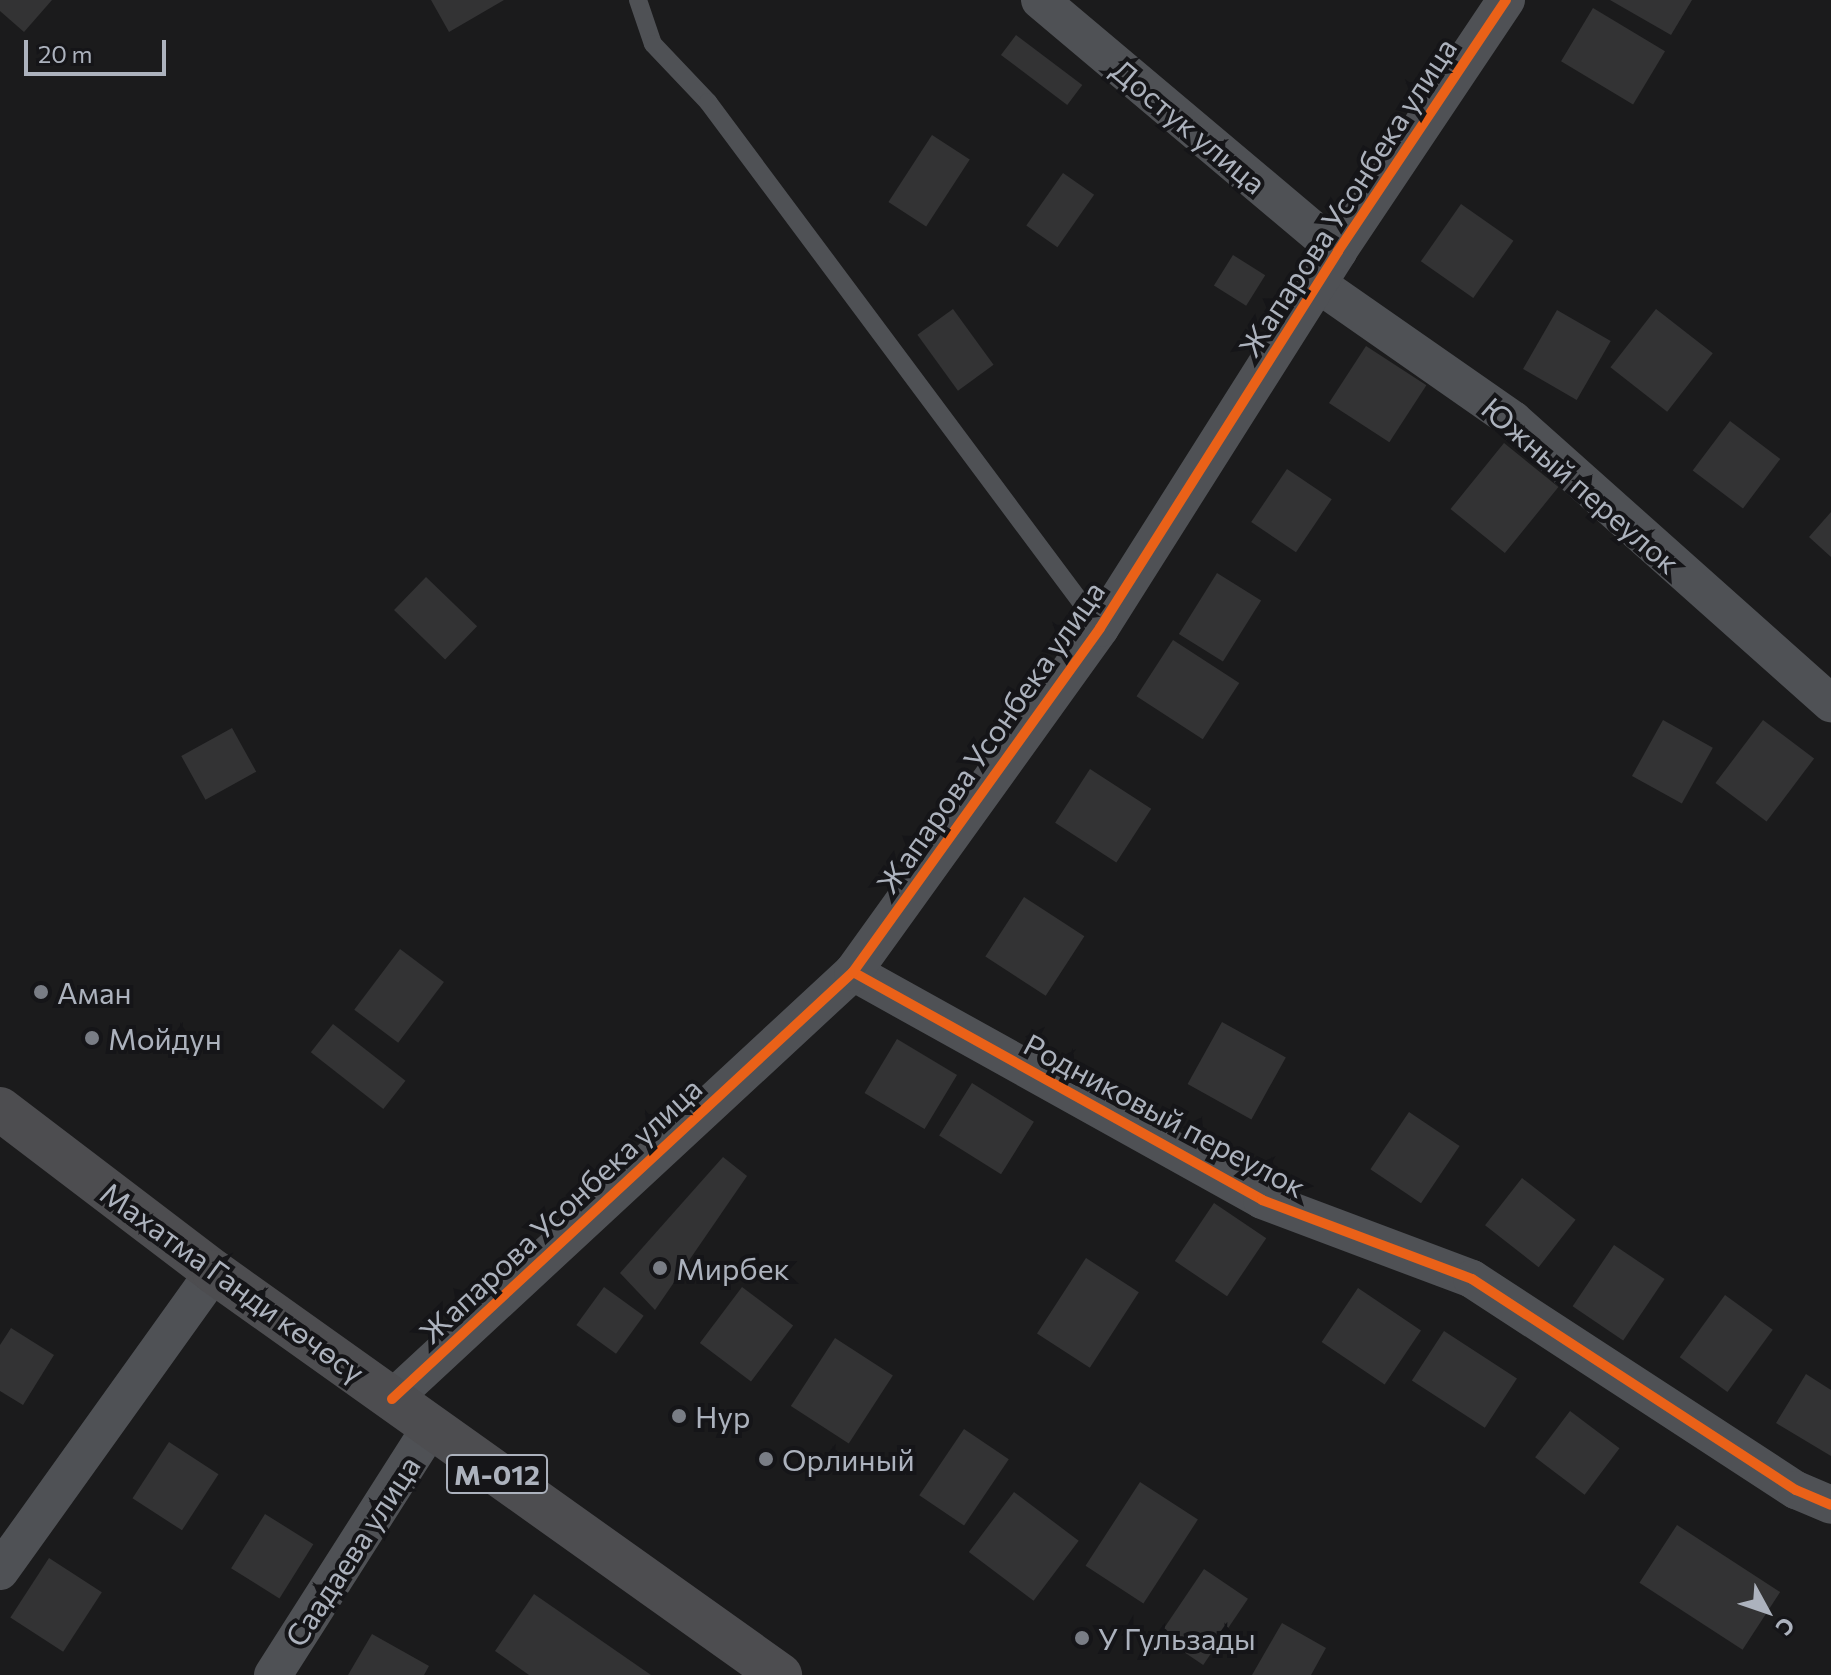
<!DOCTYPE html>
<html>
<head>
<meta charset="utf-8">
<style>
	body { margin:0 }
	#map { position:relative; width:1831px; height:1675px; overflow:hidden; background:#1b1b1c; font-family:Commissioner,sans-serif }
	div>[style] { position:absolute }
	.building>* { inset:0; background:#333334; transform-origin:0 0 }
	.service>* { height:18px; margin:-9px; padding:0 9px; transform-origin:9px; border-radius:9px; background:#4f5155 }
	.minor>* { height:38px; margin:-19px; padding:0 19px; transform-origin:19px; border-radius:19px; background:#4f5155 }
	.primary>* { height:44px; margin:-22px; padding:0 22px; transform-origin:22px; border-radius:22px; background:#4d4d50 }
	.cycleway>* { height:10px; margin:-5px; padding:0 5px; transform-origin:5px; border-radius:5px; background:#ea6118 }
	.dots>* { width:22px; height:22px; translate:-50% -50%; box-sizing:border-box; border:4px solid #151518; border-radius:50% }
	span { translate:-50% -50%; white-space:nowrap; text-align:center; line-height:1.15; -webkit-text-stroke:8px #151518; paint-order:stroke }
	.shield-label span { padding:2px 6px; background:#151518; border:2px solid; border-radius:6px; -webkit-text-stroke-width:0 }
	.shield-label { font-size:28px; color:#acb2bd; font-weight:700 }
	.street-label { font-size:30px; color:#acb2bd }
	.poi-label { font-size:30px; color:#acb2bd }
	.left { translate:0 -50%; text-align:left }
	.north { position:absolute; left:1727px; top:1571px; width:80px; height:80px; -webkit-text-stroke:6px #151518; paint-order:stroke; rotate:130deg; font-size:22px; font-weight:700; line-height:32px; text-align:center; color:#acb2bd }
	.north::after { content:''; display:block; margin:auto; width:28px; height:36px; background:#acb2bd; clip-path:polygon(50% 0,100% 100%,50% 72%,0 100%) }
	.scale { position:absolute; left:24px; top:40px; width:142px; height:36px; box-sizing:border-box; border:4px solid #acb2bd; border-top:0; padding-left:10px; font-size:24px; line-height:28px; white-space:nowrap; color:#acb2bd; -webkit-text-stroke:6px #151518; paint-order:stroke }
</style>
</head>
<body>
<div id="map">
	<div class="building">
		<div style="clip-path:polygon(0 0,52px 0,24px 32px,0 11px)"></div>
		<div style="clip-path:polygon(431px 0,504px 0,449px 32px)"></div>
		<div style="clip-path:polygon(1610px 0,1692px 0,1671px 35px)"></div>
		<div style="left:1593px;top:8px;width:84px;height:62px;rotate:31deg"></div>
		<div style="left:1016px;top:35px;width:83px;height:25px;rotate:37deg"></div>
		<div style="left:932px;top:135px;width:45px;height:80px;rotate:33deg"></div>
		<div style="left:1063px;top:173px;width:38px;height:64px;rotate:35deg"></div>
		<div style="left:1461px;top:204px;width:64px;height:70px;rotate:35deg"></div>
		<div style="left:1233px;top:255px;width:38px;height:36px;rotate:32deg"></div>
		<div style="left:953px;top:309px;width:69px;height:44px;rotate:54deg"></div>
		<div style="left:1656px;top:309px;width:72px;height:74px;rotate:38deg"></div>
		<div style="left:1557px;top:310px;width:62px;height:68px;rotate:30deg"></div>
		<div style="left:1366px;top:346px;width:72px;height:68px;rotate:33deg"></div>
		<div style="left:1730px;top:421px;width:63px;height:62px;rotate:37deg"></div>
		<div style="left:1504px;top:443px;width:70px;height:85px;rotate:39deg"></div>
		<div style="left:1287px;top:469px;width:54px;height:64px;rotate:34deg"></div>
		<div style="clip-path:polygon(1831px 512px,1831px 557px,1809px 537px)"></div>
		<div style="left:1217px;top:573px;width:52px;height:72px;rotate:32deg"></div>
		<div style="left:426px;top:577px;width:71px;height:46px;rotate:44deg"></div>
		<div style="left:1173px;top:640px;width:79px;height:67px;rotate:33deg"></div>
		<div style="left:1663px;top:720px;width:57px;height:64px;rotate:29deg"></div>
		<div style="left:1763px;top:720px;width:64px;height:79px;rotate:37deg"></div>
		<div style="left:232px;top:728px;width:50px;height:58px;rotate:61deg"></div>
		<div style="left:1090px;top:769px;width:73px;height:64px;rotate:33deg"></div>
		<div style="left:1024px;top:897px;width:72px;height:71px;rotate:33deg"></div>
		<div style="left:400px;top:949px;width:55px;height:76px;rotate:37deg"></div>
		<div style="left:1222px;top:1022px;width:73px;height:71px;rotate:29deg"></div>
		<div style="left:333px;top:1024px;width:92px;height:36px;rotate:38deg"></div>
		<div style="left:897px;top:1039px;width:70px;height:63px;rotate:31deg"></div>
		<div style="left:972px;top:1083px;width:73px;height:62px;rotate:32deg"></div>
		<div style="left:1409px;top:1112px;width:61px;height:69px;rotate:34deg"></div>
		<div style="clip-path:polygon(723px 1157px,747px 1176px,655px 1310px,620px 1273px)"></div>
		<div style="left:1522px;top:1178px;width:68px;height:60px;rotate:38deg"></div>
		<div style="left:1214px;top:1203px;width:63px;height:70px;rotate:34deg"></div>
		<div style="left:1614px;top:1245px;width:61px;height:74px;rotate:34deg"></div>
		<div style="left:1086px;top:1258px;width:63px;height:90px;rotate:33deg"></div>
		<div style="left:604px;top:1287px;width:49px;height:47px;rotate:36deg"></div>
		<div style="left:742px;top:1287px;width:64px;height:70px;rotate:37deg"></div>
		<div style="left:1358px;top:1288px;width:76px;height:65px;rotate:34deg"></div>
		<div style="left:1725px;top:1295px;width:59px;height:77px;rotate:36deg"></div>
		<div style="clip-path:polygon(11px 1328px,54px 1355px,23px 1405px,0 1391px,0 1345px)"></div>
		<div style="left:1444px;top:1331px;width:87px;height:59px;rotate:33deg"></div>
		<div style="left:835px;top:1338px;width:69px;height:81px;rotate:33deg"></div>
		<div style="clip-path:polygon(1806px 1374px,1831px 1390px,1831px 1456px,1776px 1423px)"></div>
		<div style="left:1570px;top:1411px;width:62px;height:58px;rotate:37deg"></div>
		<div style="left:964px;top:1429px;width:54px;height:80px;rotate:34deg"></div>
		<div style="left:169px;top:1442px;width:59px;height:67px;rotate:33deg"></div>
		<div style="left:1140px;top:1482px;width:69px;height:100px;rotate:33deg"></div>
		<div style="left:1014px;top:1492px;width:81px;height:75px;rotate:37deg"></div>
		<div style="left:265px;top:1514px;width:57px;height:64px;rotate:32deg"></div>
		<div style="left:1677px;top:1525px;width:123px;height:69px;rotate:33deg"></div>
		<div style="left:49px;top:1558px;width:63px;height:71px;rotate:33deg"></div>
		<div style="left:1204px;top:1569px;width:53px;height:80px;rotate:34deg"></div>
		<div style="clip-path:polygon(534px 1594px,651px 1675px,529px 1675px,495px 1651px)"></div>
		<div style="clip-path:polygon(1282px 1623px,1326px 1648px,1311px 1675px,1252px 1675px)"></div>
		<div style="clip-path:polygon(372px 1634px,429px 1666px,424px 1675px,348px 1675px)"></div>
	</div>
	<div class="service">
		<div style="left:638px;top:0;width:46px;rotate:71.2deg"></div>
		<div style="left:653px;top:44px;width:80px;rotate:46.5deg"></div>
		<div style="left:708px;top:102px;width:656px;rotate:53.3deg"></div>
	</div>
	<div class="minor">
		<div style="left:1040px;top:0;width:390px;rotate:40.1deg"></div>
		<div style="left:1318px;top:284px;width:238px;rotate:34.9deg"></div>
		<div style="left:1513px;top:420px;width:426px;rotate:41.7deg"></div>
		<div style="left:853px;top:972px;width:468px;rotate:29.1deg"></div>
		<div style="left:1262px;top:1200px;width:224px;rotate:20.6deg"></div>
		<div style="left:1472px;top:1279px;width:387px;rotate:33.1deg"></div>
		<div style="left:1796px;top:1490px;width:38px;rotate:23deg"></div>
		<div style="left:392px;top:1399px;width:628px;rotate:-42.81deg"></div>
		<div style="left:853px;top:972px;width:423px;rotate:-54.3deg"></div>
		<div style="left:1100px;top:628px;width:446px;rotate:-57.7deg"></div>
		<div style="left:1338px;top:251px;width:302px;rotate:-56.2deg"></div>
		<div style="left:0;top:1571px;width:368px;rotate:-54.4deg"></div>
		<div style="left:273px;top:1675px;width:294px;rotate:-57.5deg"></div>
	</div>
	<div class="primary">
		<div style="left:0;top:1109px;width:269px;rotate:37.3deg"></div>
		<div style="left:214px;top:1272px;width:695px;rotate:35.45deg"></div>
	</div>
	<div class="cycleway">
		<div style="left:853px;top:972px;width:468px;rotate:29.1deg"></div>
		<div style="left:1262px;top:1200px;width:224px;rotate:20.6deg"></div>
		<div style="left:1472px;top:1279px;width:387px;rotate:33.1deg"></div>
		<div style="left:1796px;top:1490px;width:38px;rotate:23deg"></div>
		<div style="left:392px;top:1399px;width:628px;rotate:-42.81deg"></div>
		<div style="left:853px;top:972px;width:423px;rotate:-54.3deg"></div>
		<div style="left:1100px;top:628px;width:446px;rotate:-57.7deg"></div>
		<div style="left:1338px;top:251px;width:302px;rotate:-56.2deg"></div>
	</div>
	<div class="dots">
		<div style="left:41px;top:992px;background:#797d85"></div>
		<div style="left:92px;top:1038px;background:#797d85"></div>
		<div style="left:660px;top:1268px;background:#797d85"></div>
		<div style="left:679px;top:1416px;background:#797d85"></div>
		<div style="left:766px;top:1459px;background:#797d85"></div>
		<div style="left:1082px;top:1638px;background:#797d85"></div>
	</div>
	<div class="shield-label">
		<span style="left:497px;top:1474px">М-012</span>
	</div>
	<div class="street-label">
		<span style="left:1189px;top:126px;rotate:40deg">Достук улица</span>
		<span style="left:1347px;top:197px;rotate:-57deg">Жапарова Усонбека улица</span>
		<span style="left:1581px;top:485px;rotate:41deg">Южный переулок</span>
		<span style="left:990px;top:737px;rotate:-55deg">Жапарова Усонбека улица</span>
		<span style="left:1165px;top:1115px;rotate:28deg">Родниковый переулок</span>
		<span style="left:560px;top:1210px;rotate:-43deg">Жапарова Усонбека улица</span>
		<span style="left:233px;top:1282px;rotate:36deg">Махатма Ганди көчөсү</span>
		<span style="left:352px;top:1551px;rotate:-57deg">Саадаева улица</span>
	</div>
	<div class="poi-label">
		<span class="left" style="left:57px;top:992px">Аман</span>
		<span class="left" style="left:108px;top:1038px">Мойдун</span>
		<span class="left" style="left:676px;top:1268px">Мирбек</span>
		<span class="left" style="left:695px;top:1416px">Нур</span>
		<span class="left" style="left:782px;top:1459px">Орлиный</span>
		<span class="left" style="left:1098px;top:1638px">У Гульзады</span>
	</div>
	<div class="north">С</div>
	<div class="scale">20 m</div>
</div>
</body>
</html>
